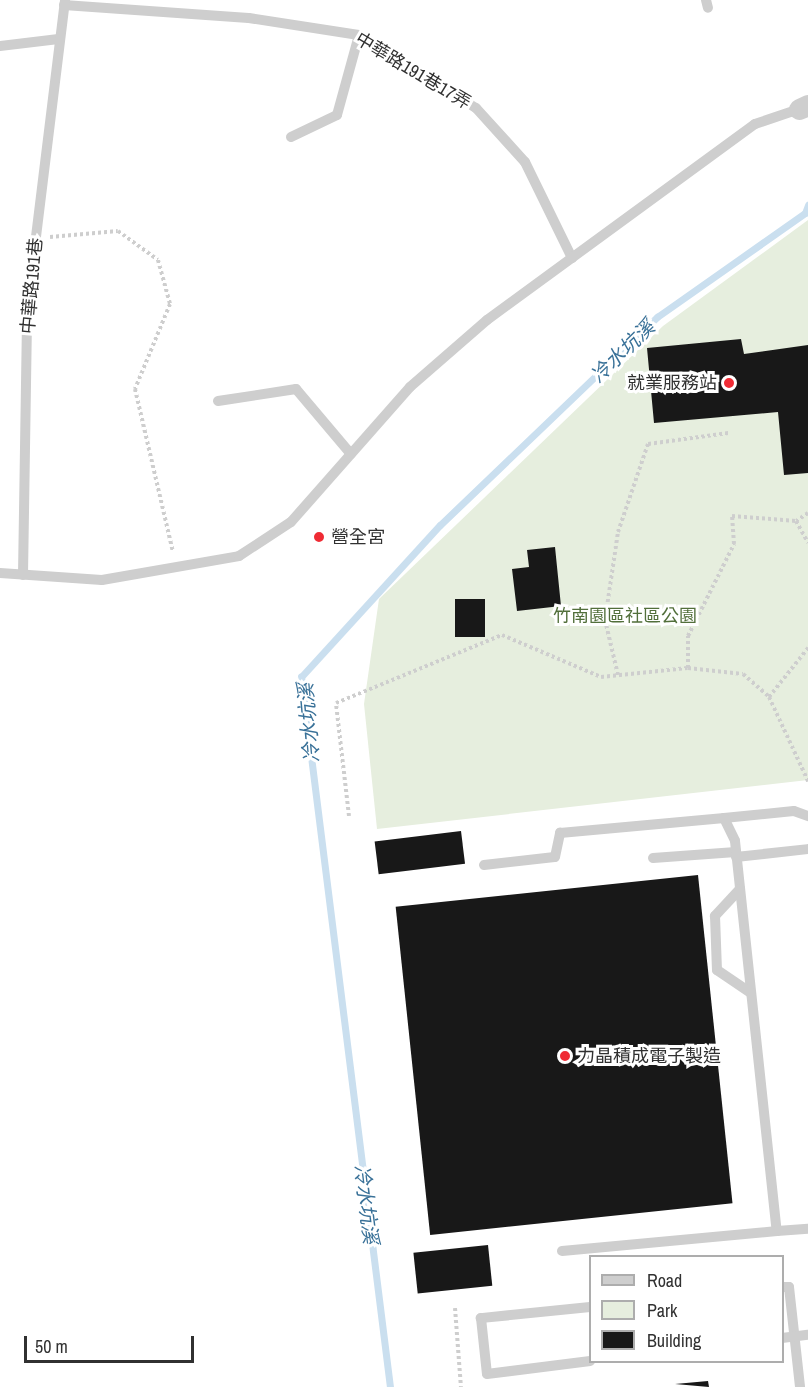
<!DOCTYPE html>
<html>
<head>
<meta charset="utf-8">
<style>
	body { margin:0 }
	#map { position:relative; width:808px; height:1387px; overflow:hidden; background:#fff; font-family:"Archivo Narrow","Noto Sans TC",sans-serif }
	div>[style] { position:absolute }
	.green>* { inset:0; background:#e6eede }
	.stream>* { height:7px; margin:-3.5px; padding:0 3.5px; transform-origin:3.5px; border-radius:3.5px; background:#cadfef }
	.building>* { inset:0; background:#181818; transform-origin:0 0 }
	.path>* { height:4px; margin-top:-2px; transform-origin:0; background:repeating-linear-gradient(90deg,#cecece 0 3px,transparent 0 6px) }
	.service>* { height:10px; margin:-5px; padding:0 5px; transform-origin:5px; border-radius:5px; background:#cecece }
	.minor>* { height:21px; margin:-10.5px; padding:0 10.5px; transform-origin:10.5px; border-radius:10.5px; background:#cecece }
	.dots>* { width:16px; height:16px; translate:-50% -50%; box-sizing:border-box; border:3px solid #fff; border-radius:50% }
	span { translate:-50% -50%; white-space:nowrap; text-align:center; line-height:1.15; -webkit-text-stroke:6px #fff; paint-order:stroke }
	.street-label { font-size:18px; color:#313131 }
	.poi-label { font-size:18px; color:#313131 }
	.right { translate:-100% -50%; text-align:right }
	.left { translate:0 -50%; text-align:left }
	.park-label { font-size:18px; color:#526f3b }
	.water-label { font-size:20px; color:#397198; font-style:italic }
	.legend { position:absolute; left:589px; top:1255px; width:195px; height:108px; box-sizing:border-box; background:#fff; border:2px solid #adadad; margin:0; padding:8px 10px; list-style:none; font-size:18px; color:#313131 }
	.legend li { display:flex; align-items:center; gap:12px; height:30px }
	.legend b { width:30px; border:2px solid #adadad }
	.scale { position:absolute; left:24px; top:1336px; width:170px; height:27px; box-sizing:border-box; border:3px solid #313131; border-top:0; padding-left:8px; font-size:18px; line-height:21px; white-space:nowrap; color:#313131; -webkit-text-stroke:4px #fff; paint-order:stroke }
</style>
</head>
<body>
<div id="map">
	<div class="green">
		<div style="clip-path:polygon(808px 220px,808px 780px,377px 829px,364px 704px,379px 599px,663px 326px)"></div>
	</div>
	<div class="stream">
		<div style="left:390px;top:1387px;width:716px;rotate:-97.14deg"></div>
		<div style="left:301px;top:677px;width:206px;rotate:-47.6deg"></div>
		<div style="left:440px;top:525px;width:301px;rotate:-43.8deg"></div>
		<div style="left:657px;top:317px;width:181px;rotate:-35.1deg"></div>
		<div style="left:805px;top:213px;width:9px;rotate:-69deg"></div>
	</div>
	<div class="building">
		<div style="clip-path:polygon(741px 339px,744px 354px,808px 345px,808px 473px,784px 475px,778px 412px,654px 423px,647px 348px)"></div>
		<div style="clip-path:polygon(555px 547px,561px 606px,517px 611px,512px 569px,529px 567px,527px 550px)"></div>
		<div style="left:455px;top:599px;width:30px;height:38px"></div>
		<div style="left:461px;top:831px;width:33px;height:87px;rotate:83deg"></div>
		<div style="left:698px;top:875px;width:330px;height:304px;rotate:84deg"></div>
		<div style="left:488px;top:1245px;width:41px;height:75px;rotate:84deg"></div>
		<div style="clip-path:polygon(708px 1381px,709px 1387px,675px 1384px)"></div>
	</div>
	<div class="path">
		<div style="left:50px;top:237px;width:68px;rotate:-5deg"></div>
		<div style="left:118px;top:231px;width:49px;rotate:35.9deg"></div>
		<div style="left:158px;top:260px;width:46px;rotate:74.7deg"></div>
		<div style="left:170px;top:304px;width:92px;rotate:112.4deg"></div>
		<div style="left:135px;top:389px;width:167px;rotate:76.9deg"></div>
		<div style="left:808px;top:513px;width:14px;rotate:146deg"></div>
		<div style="left:796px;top:521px;width:25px;rotate:61deg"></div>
		<div style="left:688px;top:668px;width:32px;rotate:-90deg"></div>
		<div style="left:688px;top:636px;width:103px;rotate:-63.4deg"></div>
		<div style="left:734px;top:544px;width:28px;rotate:-94deg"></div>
		<div style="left:732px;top:516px;width:64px;rotate:4.5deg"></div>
		<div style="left:618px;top:675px;width:57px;rotate:-103.3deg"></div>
		<div style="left:605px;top:620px;width:89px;rotate:-81.6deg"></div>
		<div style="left:618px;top:532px;width:93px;rotate:-71.2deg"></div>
		<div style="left:648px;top:444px;width:81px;rotate:-7.8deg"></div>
		<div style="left:769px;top:697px;width:63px;rotate:-51.5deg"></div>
		<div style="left:349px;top:816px;width:114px;rotate:-96.6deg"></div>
		<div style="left:336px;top:703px;width:179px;rotate:-22.3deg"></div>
		<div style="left:502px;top:635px;width:108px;rotate:23deg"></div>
		<div style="left:601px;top:677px;width:87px;rotate:-5.9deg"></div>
		<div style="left:688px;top:668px;width:55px;rotate:6.2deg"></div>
		<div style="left:743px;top:674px;width:35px;rotate:41deg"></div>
		<div style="left:769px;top:697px;width:93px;rotate:65.1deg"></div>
		<div style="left:455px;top:1308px;width:79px;rotate:85.7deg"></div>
	</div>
	<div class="service">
		<div style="left:706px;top:0;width:8px;rotate:76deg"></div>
		<div style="left:64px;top:5px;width:185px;rotate:4deg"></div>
		<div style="left:249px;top:18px;width:111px;rotate:8.8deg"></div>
		<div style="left:359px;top:35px;width:138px;rotate:32deg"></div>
		<div style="left:476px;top:108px;width:73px;rotate:47.8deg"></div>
		<div style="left:525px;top:162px;width:107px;rotate:63.9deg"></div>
		<div style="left:0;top:46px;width:59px;rotate:-6.8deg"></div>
		<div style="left:291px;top:137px;width:51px;rotate:-25.6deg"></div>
		<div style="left:337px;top:115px;width:83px;rotate:-74.6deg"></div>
		<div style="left:218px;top:401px;width:79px;rotate:-8.7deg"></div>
		<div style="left:296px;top:389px;width:85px;rotate:49.8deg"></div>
		<div style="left:0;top:573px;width:102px;rotate:3.9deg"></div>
		<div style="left:102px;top:580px;width:139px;rotate:-9.9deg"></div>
		<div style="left:239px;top:556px;width:62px;rotate:-33.2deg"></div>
		<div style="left:291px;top:522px;width:180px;rotate:-48.6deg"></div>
		<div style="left:410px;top:387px;width:102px;rotate:-41deg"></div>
		<div style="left:487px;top:320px;width:332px;rotate:-36.2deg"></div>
		<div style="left:755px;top:124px;width:46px;rotate:-18.8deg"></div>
		<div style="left:23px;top:575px;width:265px;rotate:-89.1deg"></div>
		<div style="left:27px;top:310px;width:312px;rotate:-83deg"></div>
		<div style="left:724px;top:818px;width:70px;rotate:-5.7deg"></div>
		<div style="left:794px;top:811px;width:15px;rotate:20deg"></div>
		<div style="left:736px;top:857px;width:72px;rotate:-6.3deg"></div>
		<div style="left:653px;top:858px;width:83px;rotate:-4.1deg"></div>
		<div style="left:484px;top:865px;width:71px;rotate:-6.4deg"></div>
		<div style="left:555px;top:857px;width:25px;rotate:-78deg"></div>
		<div style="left:560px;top:833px;width:165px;rotate:-5.2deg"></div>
		<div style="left:724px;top:818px;width:25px;rotate:64deg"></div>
		<div style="left:735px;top:841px;width:392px;rotate:83.9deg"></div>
		<div style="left:777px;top:1231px;width:31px;rotate:-4deg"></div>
		<div style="left:740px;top:889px;width:37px;rotate:133deg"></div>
		<div style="left:715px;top:916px;width:54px;rotate:87.9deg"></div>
		<div style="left:717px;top:970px;width:41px;rotate:34.1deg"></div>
		<div style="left:562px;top:1251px;width:216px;rotate:-5.3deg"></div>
		<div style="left:782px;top:1287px;width:7px"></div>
		<div style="left:789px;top:1287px;width:101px;rotate:83.7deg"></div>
		<div style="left:590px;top:1307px;width:110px;rotate:174.2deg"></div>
		<div style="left:481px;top:1318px;width:56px;rotate:83.9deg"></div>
		<div style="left:487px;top:1374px;width:104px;rotate:-7.2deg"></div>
		<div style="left:782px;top:1338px;width:26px;rotate:-7deg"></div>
	</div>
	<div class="minor">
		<div style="left:799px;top:109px;width:10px;rotate:-24deg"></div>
	</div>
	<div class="dots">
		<div style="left:729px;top:383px;background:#ef2b34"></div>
		<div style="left:319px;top:537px;background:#ef2b34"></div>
		<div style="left:565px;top:1056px;background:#ef2b34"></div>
	</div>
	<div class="street-label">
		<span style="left:413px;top:71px;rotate:31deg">中華路191巷17弄</span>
		<span style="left:32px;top:286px;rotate:-85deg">中華路191巷</span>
	</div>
	<div class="poi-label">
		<span class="right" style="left:717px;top:383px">就業服務站</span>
		<span class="left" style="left:331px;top:537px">營全宮</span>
		<span class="left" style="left:577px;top:1056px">力晶積成電子製造</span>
	</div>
	<div class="park-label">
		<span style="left:625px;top:616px">竹南園區社區公園</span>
	</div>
	<div class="water-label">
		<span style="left:622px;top:351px;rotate:-44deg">冷水坑溪</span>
		<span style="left:308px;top:723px;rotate:-95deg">冷水坑溪</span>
		<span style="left:367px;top:1204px;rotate:83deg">冷水坑溪</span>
	</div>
	<ul class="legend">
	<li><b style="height:8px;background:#cecece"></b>Road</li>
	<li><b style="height:16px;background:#e6eede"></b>Park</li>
	<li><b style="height:16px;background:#181818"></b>Building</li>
	</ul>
	<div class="scale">50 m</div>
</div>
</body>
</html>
